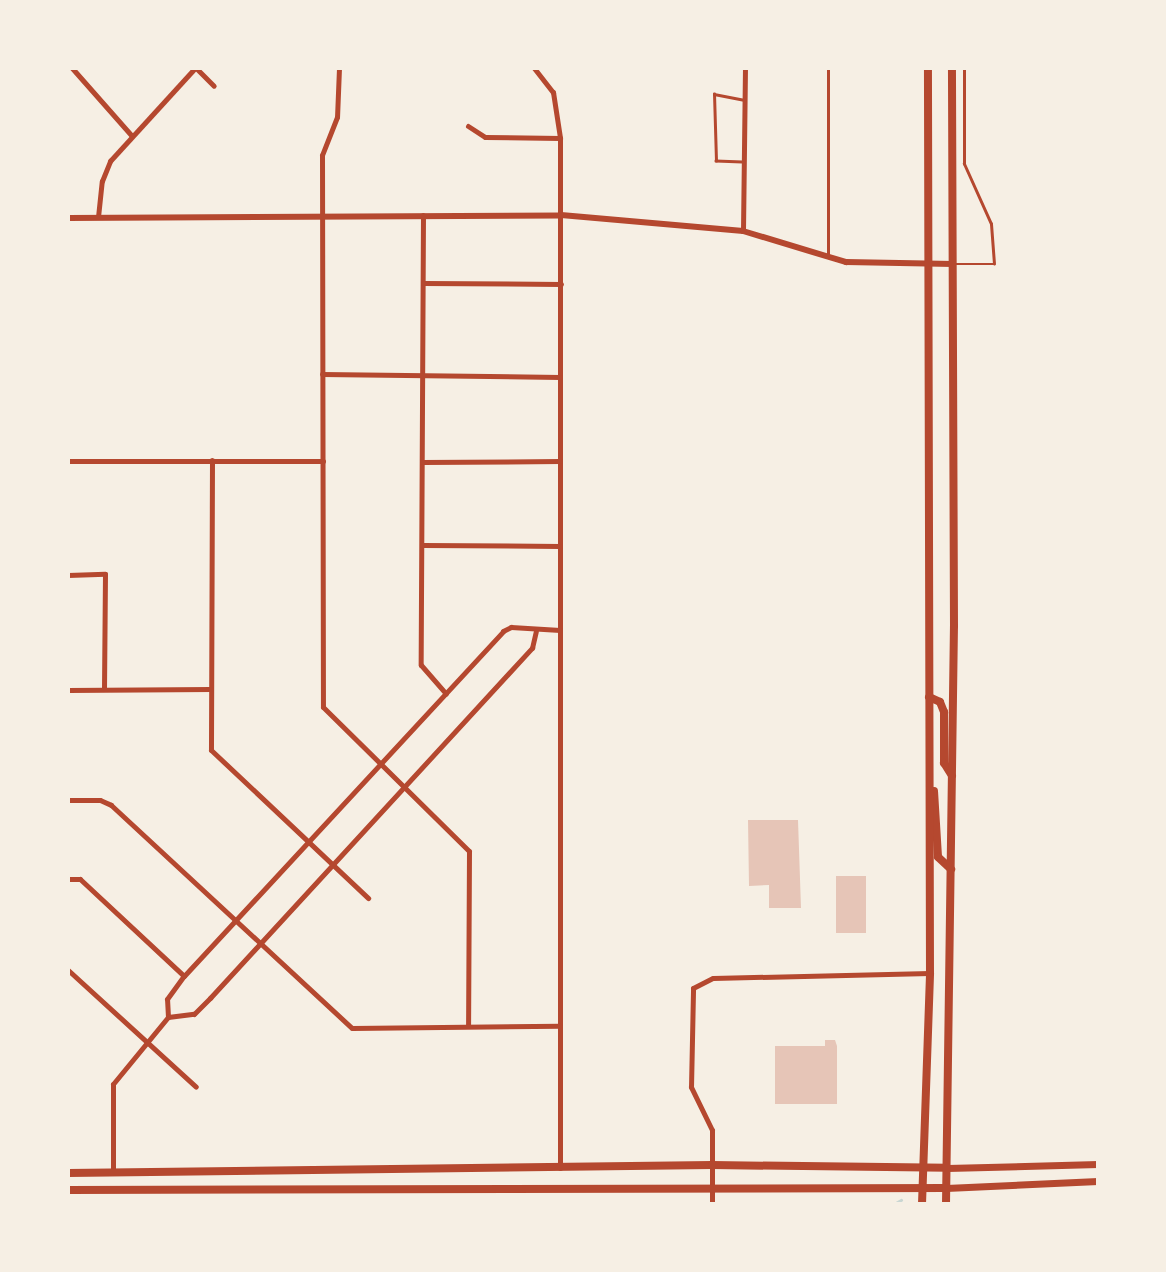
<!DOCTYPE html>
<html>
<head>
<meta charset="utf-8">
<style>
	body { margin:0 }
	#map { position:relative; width:1166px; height:1272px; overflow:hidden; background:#f6efe4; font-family:Arial,sans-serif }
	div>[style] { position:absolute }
	.stream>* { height:2.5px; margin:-1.25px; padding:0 1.25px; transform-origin:1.25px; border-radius:1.25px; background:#c9d6d2 }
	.building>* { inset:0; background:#e6c5b7; transform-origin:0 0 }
	.service>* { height:2.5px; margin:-1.25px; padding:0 1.25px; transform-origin:1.25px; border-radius:1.25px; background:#b5482f }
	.minor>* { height:5px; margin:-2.5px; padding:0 2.5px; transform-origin:2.5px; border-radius:2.5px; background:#b5482f }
	.tertiary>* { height:6px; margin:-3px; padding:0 3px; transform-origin:3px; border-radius:3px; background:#b5482f }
	.secondary>* { height:7px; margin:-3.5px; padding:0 3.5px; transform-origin:3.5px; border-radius:3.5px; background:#b5482f }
	.primary>* { height:8px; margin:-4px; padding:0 4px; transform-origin:4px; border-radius:4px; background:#b5482f }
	span { translate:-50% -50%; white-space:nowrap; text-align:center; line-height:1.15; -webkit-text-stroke:5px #f6efe4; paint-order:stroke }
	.frame { position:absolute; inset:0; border:70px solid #f6efe4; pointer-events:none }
</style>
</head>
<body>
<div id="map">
	<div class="stream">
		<div style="left:894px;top:1204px;width:8px;rotate:-30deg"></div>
	</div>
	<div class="building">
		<div style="clip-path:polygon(748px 820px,798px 820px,801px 908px,769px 908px,769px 885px,749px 886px)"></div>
		<div style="left:836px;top:876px;width:30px;height:57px"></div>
		<div style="clip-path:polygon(825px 1040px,835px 1040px,837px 1046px,837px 1104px,775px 1104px,775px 1046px,825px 1046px)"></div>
	</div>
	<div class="service">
		<div style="left:742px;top:162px;width:26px;rotate:-178deg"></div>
		<div style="left:716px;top:161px;width:67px;rotate:-91.7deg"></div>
		<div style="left:714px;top:94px;width:31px;rotate:11deg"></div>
		<div style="left:828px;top:255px;width:187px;rotate:-90deg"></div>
		<div style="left:956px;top:264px;width:38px"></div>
		<div style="left:994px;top:264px;width:40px;rotate:-94.3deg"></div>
		<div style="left:991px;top:224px;width:66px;rotate:-114.2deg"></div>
		<div style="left:964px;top:164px;width:96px;rotate:-90deg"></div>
	</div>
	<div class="minor">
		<div style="left:72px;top:68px;width:89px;rotate:48.6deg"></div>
		<div style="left:196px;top:68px;width:25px;rotate:45deg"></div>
		<div style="left:339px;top:68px;width:49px;rotate:92.3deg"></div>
		<div style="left:337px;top:117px;width:41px;rotate:111.5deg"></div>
		<div style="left:322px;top:155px;width:552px;rotate:89.9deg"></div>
		<div style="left:323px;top:707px;width:205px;rotate:44.6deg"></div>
		<div style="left:469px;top:851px;width:174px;rotate:90.3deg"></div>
		<div style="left:534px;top:68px;width:31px;rotate:52deg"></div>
		<div style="left:553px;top:92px;width:47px;rotate:81.3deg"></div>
		<div style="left:560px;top:138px;width:1030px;rotate:90deg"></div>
		<div style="left:468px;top:126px;width:20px;rotate:33deg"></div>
		<div style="left:485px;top:137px;width:75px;rotate:0.8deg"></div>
		<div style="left:423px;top:215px;width:450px;rotate:90.3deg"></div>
		<div style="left:421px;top:665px;width:38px;rotate:49deg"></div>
		<div style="left:98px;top:217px;width:36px;rotate:-84deg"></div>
		<div style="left:102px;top:181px;width:22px;rotate:-68deg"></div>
		<div style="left:110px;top:161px;width:126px;rotate:-47.6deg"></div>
		<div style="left:743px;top:231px;width:163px;rotate:-89.3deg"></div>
		<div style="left:423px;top:283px;width:138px;rotate:0.4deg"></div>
		<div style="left:322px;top:374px;width:238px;rotate:0.7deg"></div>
		<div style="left:212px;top:460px;width:290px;rotate:90.2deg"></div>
		<div style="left:211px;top:750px;width:216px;rotate:43.3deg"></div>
		<div style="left:68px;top:461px;width:255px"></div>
		<div style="left:422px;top:462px;width:138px;rotate:-0.4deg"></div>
		<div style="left:422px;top:545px;width:138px;rotate:0.4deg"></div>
		<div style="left:68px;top:575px;width:37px;rotate:-2deg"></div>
		<div style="left:105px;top:574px;width:115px;rotate:90.5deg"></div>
		<div style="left:68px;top:690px;width:143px;rotate:-0.4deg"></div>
		<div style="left:68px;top:800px;width:32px"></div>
		<div style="left:100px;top:800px;width:12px;rotate:24deg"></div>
		<div style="left:111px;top:805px;width:328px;rotate:42.8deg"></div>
		<div style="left:352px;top:1028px;width:208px;rotate:-0.6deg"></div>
		<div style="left:68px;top:879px;width:12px"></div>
		<div style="left:80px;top:879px;width:142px;rotate:43deg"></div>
		<div style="left:68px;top:970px;width:173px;rotate:42.4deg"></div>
		<div style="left:168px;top:1017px;width:18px;rotate:-93deg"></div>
		<div style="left:167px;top:999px;width:29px;rotate:-54deg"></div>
		<div style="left:184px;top:976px;width:470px;rotate:-47.2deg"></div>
		<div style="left:503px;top:631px;width:9px;rotate:-27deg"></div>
		<div style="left:511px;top:627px;width:49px;rotate:3.5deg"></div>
		<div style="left:168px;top:1017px;width:26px;rotate:-7deg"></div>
		<div style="left:194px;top:1014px;width:23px;rotate:-45deg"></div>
		<div style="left:210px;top:998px;width:476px;rotate:-47.4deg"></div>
		<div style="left:532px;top:648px;width:17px;rotate:-77deg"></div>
		<div style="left:113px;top:1172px;width:88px;rotate:-90deg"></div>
		<div style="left:113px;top:1084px;width:87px;rotate:-50.6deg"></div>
		<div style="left:712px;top:1204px;width:74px;rotate:-90deg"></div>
		<div style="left:712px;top:1130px;width:48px;rotate:-116deg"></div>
		<div style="left:691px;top:1087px;width:99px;rotate:-88.8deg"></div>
		<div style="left:693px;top:988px;width:22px;rotate:-27deg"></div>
		<div style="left:713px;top:978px;width:217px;rotate:-1.3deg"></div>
	</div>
	<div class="tertiary">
		<div style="left:68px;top:218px;width:493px;rotate:-0.3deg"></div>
		<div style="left:561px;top:215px;width:183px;rotate:5deg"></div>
		<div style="left:743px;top:231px;width:108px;rotate:16.8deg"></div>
		<div style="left:846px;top:262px;width:107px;rotate:1.1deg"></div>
	</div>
	<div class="secondary">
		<div style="left:947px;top:1168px;width:151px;rotate:-1.5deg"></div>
		<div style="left:946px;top:1188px;width:152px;rotate:-2.6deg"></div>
	</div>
	<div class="primary">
		<div style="left:929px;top:697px;width:12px;rotate:24deg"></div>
		<div style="left:940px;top:702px;width:11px;rotate:68deg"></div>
		<div style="left:944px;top:712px;width:51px;rotate:90deg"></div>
		<div style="left:944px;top:763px;width:15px;rotate:58deg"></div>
		<div style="left:934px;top:791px;width:66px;rotate:86.5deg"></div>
		<div style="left:938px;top:857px;width:18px;rotate:43deg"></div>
		<div style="left:68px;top:1173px;width:644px;rotate:-0.71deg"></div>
		<div style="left:712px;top:1165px;width:235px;rotate:0.7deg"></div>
		<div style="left:68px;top:1190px;width:878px;rotate:-0.13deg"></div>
		<div style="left:922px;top:1204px;width:231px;rotate:-88deg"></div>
		<div style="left:930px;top:973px;width:905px;rotate:-90.13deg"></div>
		<div style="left:946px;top:1204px;width:578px;rotate:-89.21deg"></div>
		<div style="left:954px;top:626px;width:558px;rotate:-90.21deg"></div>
	</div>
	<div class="frame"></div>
</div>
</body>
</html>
